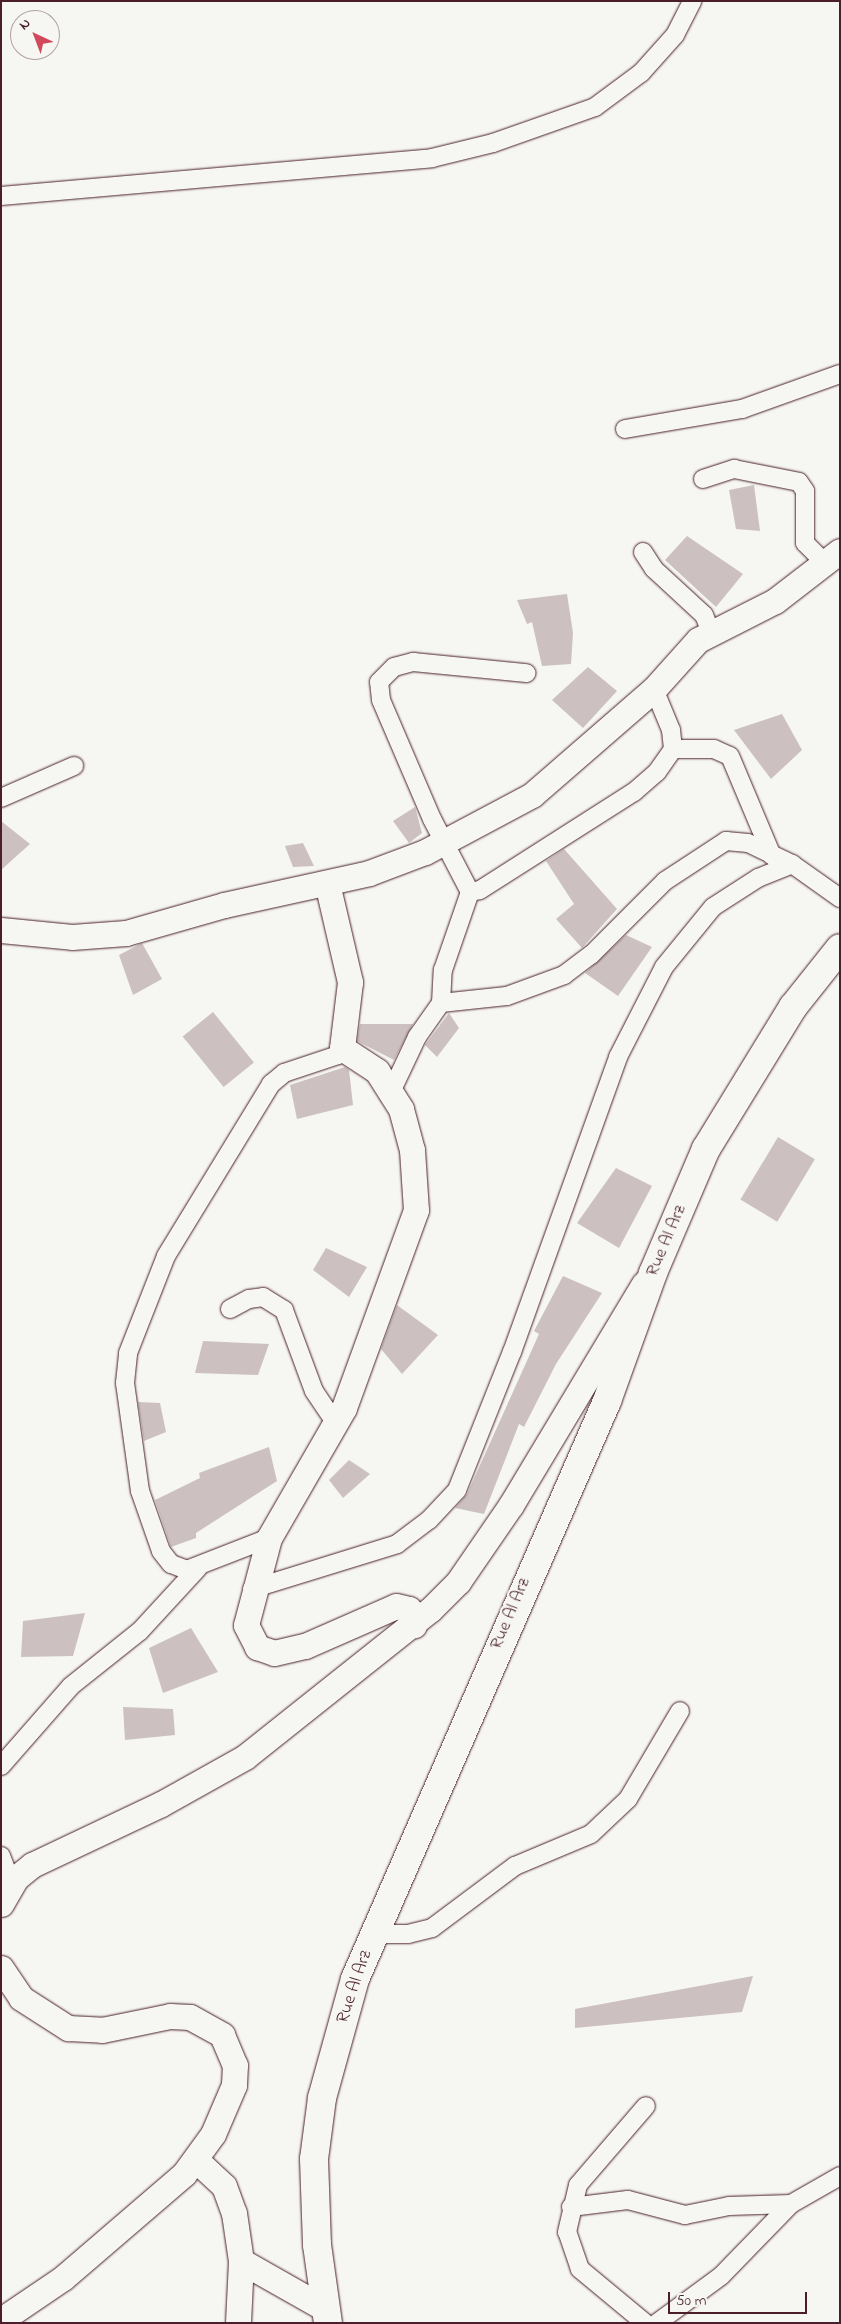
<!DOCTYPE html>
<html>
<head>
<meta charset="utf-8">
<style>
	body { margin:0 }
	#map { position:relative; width:841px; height:2324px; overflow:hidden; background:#f6f6f2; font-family:"Indie Flower",sans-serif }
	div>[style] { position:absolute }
	.building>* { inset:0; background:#ccc1c0; transform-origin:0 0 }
	.roads { filter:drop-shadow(0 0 1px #4a1f2b) drop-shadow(0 0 1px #4a1f2b) }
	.street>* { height:18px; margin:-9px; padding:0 9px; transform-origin:9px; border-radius:9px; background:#f6f6f2 }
	.secondary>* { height:25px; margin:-12.5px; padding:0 12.5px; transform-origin:12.5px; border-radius:12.5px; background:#f6f6f2 }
	.primary>* { height:28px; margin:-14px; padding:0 14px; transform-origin:14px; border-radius:14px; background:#f6f6f2 }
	span { translate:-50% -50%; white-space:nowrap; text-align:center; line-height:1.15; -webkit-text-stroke:5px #f6f6f2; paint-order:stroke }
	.street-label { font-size:18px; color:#4a1f2b }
	.frame { position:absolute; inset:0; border:2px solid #4a1f2b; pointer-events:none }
	.north { position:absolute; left:10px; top:10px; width:50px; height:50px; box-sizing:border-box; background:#f6f6f2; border:1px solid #b1a0a2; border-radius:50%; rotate:317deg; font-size:14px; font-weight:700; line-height:20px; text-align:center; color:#4a1f2b }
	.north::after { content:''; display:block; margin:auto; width:18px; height:22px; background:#d1495b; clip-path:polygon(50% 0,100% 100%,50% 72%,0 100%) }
	.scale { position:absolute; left:668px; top:2292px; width:139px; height:22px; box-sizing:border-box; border:2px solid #4a1f2b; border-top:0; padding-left:6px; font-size:15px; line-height:18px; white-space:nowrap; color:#4a1f2b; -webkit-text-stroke:4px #f6f6f2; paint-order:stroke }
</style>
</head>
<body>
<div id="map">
	<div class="building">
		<div style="clip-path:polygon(754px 485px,760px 531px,736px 529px,729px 490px)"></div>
		<div style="clip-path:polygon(687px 536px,743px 574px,716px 607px,665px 560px)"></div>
		<div style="clip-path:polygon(567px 594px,573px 633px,571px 664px,542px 666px,532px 622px,527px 624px,517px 600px)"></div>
		<div style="clip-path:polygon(588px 667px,617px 691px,583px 728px,552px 700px)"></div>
		<div style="clip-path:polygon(782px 714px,802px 750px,771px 779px,734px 730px)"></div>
		<div style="clip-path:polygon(415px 807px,422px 833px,409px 843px,393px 821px)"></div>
		<div style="clip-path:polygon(1px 821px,30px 844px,1px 870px)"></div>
		<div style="clip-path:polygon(303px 843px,314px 866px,293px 867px,285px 846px)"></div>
		<div style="clip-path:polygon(564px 849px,617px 909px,582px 948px,556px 919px,574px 904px,546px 861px)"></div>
		<div style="clip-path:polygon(626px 935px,652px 947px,618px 996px,585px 973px)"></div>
		<div style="clip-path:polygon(142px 943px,162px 979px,133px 995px,119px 955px)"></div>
		<div style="left:213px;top:1012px;width:65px;height:39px;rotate:51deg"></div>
		<div style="clip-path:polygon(449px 1013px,459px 1028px,437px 1057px,425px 1045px)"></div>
		<div style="clip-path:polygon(360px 1024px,413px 1024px,394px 1060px,357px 1041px)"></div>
		<div style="clip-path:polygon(345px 1067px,349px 1070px,353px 1105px,297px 1119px,290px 1085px)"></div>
		<div style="left:778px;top:1137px;width:43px;height:73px;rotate:31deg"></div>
		<div style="clip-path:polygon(616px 1168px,652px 1186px,619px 1248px,577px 1223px)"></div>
		<div style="clip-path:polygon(326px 1248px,367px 1267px,349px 1297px,313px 1270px)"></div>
		<div style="clip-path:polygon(563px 1276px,602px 1293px,556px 1364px,524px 1427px,519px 1424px,484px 1514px,455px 1508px,467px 1494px,539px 1334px,534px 1331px)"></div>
		<div style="clip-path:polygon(397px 1305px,438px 1335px,402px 1374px,381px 1349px)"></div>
		<div style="clip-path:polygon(203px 1341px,269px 1344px,258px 1375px,195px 1373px)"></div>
		<div style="clip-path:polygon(138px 1402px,160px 1403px,166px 1432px,144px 1441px)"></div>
		<div style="clip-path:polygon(269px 1447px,277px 1481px,196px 1533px,196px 1538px,171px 1547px,155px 1500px,200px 1478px,199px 1473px)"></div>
		<div style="clip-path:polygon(349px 1460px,370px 1474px,343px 1498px,329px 1480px)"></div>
		<div style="clip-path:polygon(85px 1613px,73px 1656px,21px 1657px,23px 1621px)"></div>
		<div style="clip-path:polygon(191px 1628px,218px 1672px,163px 1693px,149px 1648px)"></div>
		<div style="clip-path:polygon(123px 1707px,173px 1709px,175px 1735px,125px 1740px)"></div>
		<div style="clip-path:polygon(753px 1976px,742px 2012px,575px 2028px,575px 2009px)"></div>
	</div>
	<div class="roads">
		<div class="street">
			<div style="left:1px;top:196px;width:433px;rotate:-5deg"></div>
			<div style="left:432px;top:158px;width:63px;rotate:-13.8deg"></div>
			<div style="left:493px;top:143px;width:108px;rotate:-19.4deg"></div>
			<div style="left:595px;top:107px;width:57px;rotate:-36.5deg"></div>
			<div style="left:641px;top:73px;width:51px;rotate:-48.2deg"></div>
			<div style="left:675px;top:35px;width:38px;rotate:-63deg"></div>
			<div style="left:625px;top:429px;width:119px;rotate:-9.7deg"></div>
			<div style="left:742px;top:409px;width:104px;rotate:-19.7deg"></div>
			<div style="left:703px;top:479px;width:33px;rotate:-18deg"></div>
			<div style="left:734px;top:469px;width:66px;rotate:11.3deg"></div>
			<div style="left:799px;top:482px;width:11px;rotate:56deg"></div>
			<div style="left:805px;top:491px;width:52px;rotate:90deg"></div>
			<div style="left:805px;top:543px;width:27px;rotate:45deg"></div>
			<div style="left:643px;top:552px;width:20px;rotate:57deg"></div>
			<div style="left:654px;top:569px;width:68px;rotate:42.6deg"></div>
			<div style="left:704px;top:615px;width:18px;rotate:68deg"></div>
			<div style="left:654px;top:689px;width:44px;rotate:67.5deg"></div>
			<div style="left:671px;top:730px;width:19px;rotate:84deg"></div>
			<div style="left:1px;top:798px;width:80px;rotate:-23.7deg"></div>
			<div style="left:470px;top:892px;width:82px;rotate:-117.5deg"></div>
			<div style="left:432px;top:819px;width:129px;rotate:-113.2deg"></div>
			<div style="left:381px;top:700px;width:18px;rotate:-96deg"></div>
			<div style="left:379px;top:682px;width:21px;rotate:-45deg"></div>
			<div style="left:394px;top:667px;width:20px;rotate:-15deg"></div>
			<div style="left:413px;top:662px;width:114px;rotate:5.6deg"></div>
			<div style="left:441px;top:1003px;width:66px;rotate:-6.1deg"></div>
			<div style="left:507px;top:996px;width:61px;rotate:-20.2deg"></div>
			<div style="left:564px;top:975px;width:34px;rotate:-37deg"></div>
			<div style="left:591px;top:955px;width:105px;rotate:-45deg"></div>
			<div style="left:665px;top:881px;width:73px;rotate:-33.3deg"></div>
			<div style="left:726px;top:841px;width:22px;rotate:5deg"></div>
			<div style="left:748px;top:843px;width:49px;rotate:25.5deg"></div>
			<div style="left:792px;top:864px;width:59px;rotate:35.3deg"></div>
			<div style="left:392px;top:1090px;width:59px;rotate:-64.7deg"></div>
			<div style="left:417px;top:1037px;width:42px;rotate:-54.8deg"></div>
			<div style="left:441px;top:1003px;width:33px;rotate:-87deg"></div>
			<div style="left:443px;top:970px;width:83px;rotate:-70.9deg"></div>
			<div style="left:470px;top:892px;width:10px;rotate:-11deg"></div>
			<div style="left:480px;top:890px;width:183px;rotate:-32.5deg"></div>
			<div style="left:634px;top:792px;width:30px;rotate:-41deg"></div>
			<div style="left:657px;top:772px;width:28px;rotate:-55deg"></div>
			<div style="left:673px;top:749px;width:41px"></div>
			<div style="left:714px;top:749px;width:17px;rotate:24deg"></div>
			<div style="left:730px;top:756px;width:108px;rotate:67.2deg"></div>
			<div style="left:230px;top:1309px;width:21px;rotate:-28deg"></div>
			<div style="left:249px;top:1299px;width:14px;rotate:-8deg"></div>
			<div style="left:263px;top:1297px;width:25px;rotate:32deg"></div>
			<div style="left:284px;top:1310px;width:86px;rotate:69.7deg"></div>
			<div style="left:314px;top:1391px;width:40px;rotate:56deg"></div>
			<div style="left:269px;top:1538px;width:88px;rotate:158.7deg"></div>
			<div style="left:187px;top:1570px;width:17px;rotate:-159deg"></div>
			<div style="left:171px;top:1564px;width:16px;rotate:-128deg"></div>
			<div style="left:161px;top:1551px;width:64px;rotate:-109.3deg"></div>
			<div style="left:140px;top:1491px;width:109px;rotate:-97.9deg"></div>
			<div style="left:125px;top:1383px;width:30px;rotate:-84deg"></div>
			<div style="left:128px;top:1353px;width:104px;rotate:-68.6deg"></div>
			<div style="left:166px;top:1256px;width:202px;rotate:-58.6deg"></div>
			<div style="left:271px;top:1084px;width:17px;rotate:-40deg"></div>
			<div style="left:284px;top:1073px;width:57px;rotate:-18.4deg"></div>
			<div style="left:338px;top:1055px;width:8px;rotate:-60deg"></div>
			<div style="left:252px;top:1589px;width:152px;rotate:-17.2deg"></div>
			<div style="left:397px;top:1544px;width:40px;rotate:-37deg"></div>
			<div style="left:429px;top:1520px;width:41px;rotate:-47deg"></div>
			<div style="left:457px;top:1490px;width:149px;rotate:-68.3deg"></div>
			<div style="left:512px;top:1352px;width:313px;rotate:-70.2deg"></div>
			<div style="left:618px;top:1057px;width:101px;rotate:-62.9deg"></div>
			<div style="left:664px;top:967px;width:77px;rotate:-50.8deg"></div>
			<div style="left:713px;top:907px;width:54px;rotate:-32.8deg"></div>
			<div style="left:758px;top:878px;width:37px;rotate:-22deg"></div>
			<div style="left:1px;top:1766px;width:106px;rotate:-48.8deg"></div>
			<div style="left:71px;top:1686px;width:88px;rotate:-38.6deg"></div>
			<div style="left:140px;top:1631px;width:86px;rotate:-47.4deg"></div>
			<div style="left:1px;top:1856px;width:30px;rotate:69deg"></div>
			<div style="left:374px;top:1934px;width:34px"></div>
			<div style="left:408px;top:1934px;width:25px;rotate:-14deg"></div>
			<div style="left:432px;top:1928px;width:104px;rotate:-36.8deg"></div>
			<div style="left:515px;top:1866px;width:82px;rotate:-22.8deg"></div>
			<div style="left:591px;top:1834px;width:51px;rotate:-43.4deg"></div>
			<div style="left:628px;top:1799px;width:102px;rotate:-59.4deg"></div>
			<div style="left:571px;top:2207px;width:57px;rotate:-7deg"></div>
			<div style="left:628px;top:2200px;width:59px;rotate:14.7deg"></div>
			<div style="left:685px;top:2215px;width:45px;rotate:-11.6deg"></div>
			<div style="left:729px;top:2206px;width:62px;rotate:-1.8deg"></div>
			<div style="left:645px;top:2323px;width:85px;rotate:-140.3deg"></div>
			<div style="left:580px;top:2269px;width:39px;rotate:-109deg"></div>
			<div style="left:567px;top:2232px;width:48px;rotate:-76.8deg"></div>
			<div style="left:578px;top:2185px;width:104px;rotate:-49.3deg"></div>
			<div style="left:657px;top:2323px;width:79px;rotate:-36.3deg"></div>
			<div style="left:721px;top:2276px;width:100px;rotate:-45.8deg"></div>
			<div style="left:791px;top:2204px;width:56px;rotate:-29.7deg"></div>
		</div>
		<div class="secondary">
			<div style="left:327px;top:883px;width:102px;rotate:76.9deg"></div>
			<div style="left:350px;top:982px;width:66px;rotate:96.9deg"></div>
			<div style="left:342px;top:1048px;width:42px;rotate:33.3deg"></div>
			<div style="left:377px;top:1071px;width:45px;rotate:57.7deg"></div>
			<div style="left:401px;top:1109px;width:42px;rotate:75deg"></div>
			<div style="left:412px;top:1150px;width:60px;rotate:86.2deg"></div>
			<div style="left:416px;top:1210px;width:211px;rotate:110deg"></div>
			<div style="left:344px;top:1408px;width:150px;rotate:120deg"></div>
			<div style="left:269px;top:1538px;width:90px;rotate:104.8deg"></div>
			<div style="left:246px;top:1625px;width:25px;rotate:63deg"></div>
			<div style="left:257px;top:1647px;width:18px;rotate:19deg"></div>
			<div style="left:274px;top:1653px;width:32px;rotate:-13deg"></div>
			<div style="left:305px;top:1646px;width:99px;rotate:-23.7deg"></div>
			<div style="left:396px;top:1606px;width:13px;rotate:13deg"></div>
			<div style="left:409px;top:1609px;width:17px;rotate:73deg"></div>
			<div style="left:1px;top:930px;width:71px;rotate:5.6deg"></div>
			<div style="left:72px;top:937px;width:54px;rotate:-4.2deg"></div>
			<div style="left:126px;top:933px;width:102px;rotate:-15.9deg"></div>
			<div style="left:224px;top:905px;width:148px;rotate:-12.4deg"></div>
			<div style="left:369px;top:873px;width:60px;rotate:-20.6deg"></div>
			<div style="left:425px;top:852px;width:121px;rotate:-28deg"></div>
			<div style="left:532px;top:795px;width:162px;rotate:-41deg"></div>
			<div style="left:654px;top:689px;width:66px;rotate:-48.1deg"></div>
			<div style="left:698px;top:640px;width:86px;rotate:-26.9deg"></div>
			<div style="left:775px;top:601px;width:82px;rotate:-37.6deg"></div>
			<div style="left:1px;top:1904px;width:30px;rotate:-60deg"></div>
			<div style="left:16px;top:1878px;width:21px;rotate:-39deg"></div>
			<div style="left:32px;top:1865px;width:143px;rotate:-25.3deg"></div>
			<div style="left:161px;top:1804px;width:96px;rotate:-29.2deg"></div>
			<div style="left:245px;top:1757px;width:236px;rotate:-38.5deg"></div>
			<div style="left:430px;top:1610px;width:40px;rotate:-45deg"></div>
			<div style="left:458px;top:1582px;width:93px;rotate:-55.5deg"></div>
			<div style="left:511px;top:1505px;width:258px;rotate:-59deg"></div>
			<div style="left:1px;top:1968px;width:36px;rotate:56deg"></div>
			<div style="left:21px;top:1998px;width:56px;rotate:32.6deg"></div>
			<div style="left:68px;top:2028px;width:34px;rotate:3deg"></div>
			<div style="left:102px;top:2030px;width:69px;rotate:-11.6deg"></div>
			<div style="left:170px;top:2016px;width:20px;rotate:3deg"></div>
			<div style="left:190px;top:2017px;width:37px;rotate:29deg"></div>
			<div style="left:222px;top:2035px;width:33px;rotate:67deg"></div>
			<div style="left:235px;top:2065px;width:20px;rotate:93deg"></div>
			<div style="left:234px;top:2085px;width:53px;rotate:113.2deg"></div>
			<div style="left:213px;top:2134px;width:49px;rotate:125.9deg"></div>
			<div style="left:184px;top:2174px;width:160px;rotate:139.3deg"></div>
			<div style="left:63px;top:2278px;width:75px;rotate:145.9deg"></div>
			<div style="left:196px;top:2160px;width:38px;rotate:43deg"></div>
			<div style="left:224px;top:2186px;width:29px;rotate:70deg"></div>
			<div style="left:234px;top:2213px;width:49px;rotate:81.7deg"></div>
			<div style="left:241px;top:2261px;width:62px;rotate:92.8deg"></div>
			<div style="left:241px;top:2261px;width:95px;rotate:29.5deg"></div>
		</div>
		<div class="primary">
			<div style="left:328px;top:2323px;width:79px;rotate:-98deg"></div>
			<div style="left:317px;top:2245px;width:86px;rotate:-92deg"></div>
			<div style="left:314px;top:2159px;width:62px;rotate:-82.5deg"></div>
			<div style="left:322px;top:2098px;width:123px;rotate:-74.5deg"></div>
			<div style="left:355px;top:1979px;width:631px;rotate:-66.44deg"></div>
			<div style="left:607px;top:1401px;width:136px;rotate:-70.2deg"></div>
			<div style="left:653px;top:1273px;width:135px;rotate:-66.9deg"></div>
			<div style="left:706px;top:1149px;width:167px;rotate:-58.5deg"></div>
			<div style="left:793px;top:1007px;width:75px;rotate:-51.5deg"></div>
		</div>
	</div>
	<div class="street-label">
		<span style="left:667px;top:1241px;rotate:-67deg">Rue Al Arz</span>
		<span style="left:511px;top:1614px;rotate:-67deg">Rue Al Arz</span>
		<span style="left:355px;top:1987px;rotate:-71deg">Rue Al Arz</span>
	</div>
	<div class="frame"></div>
	<div class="north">N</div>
	<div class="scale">50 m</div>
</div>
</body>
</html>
